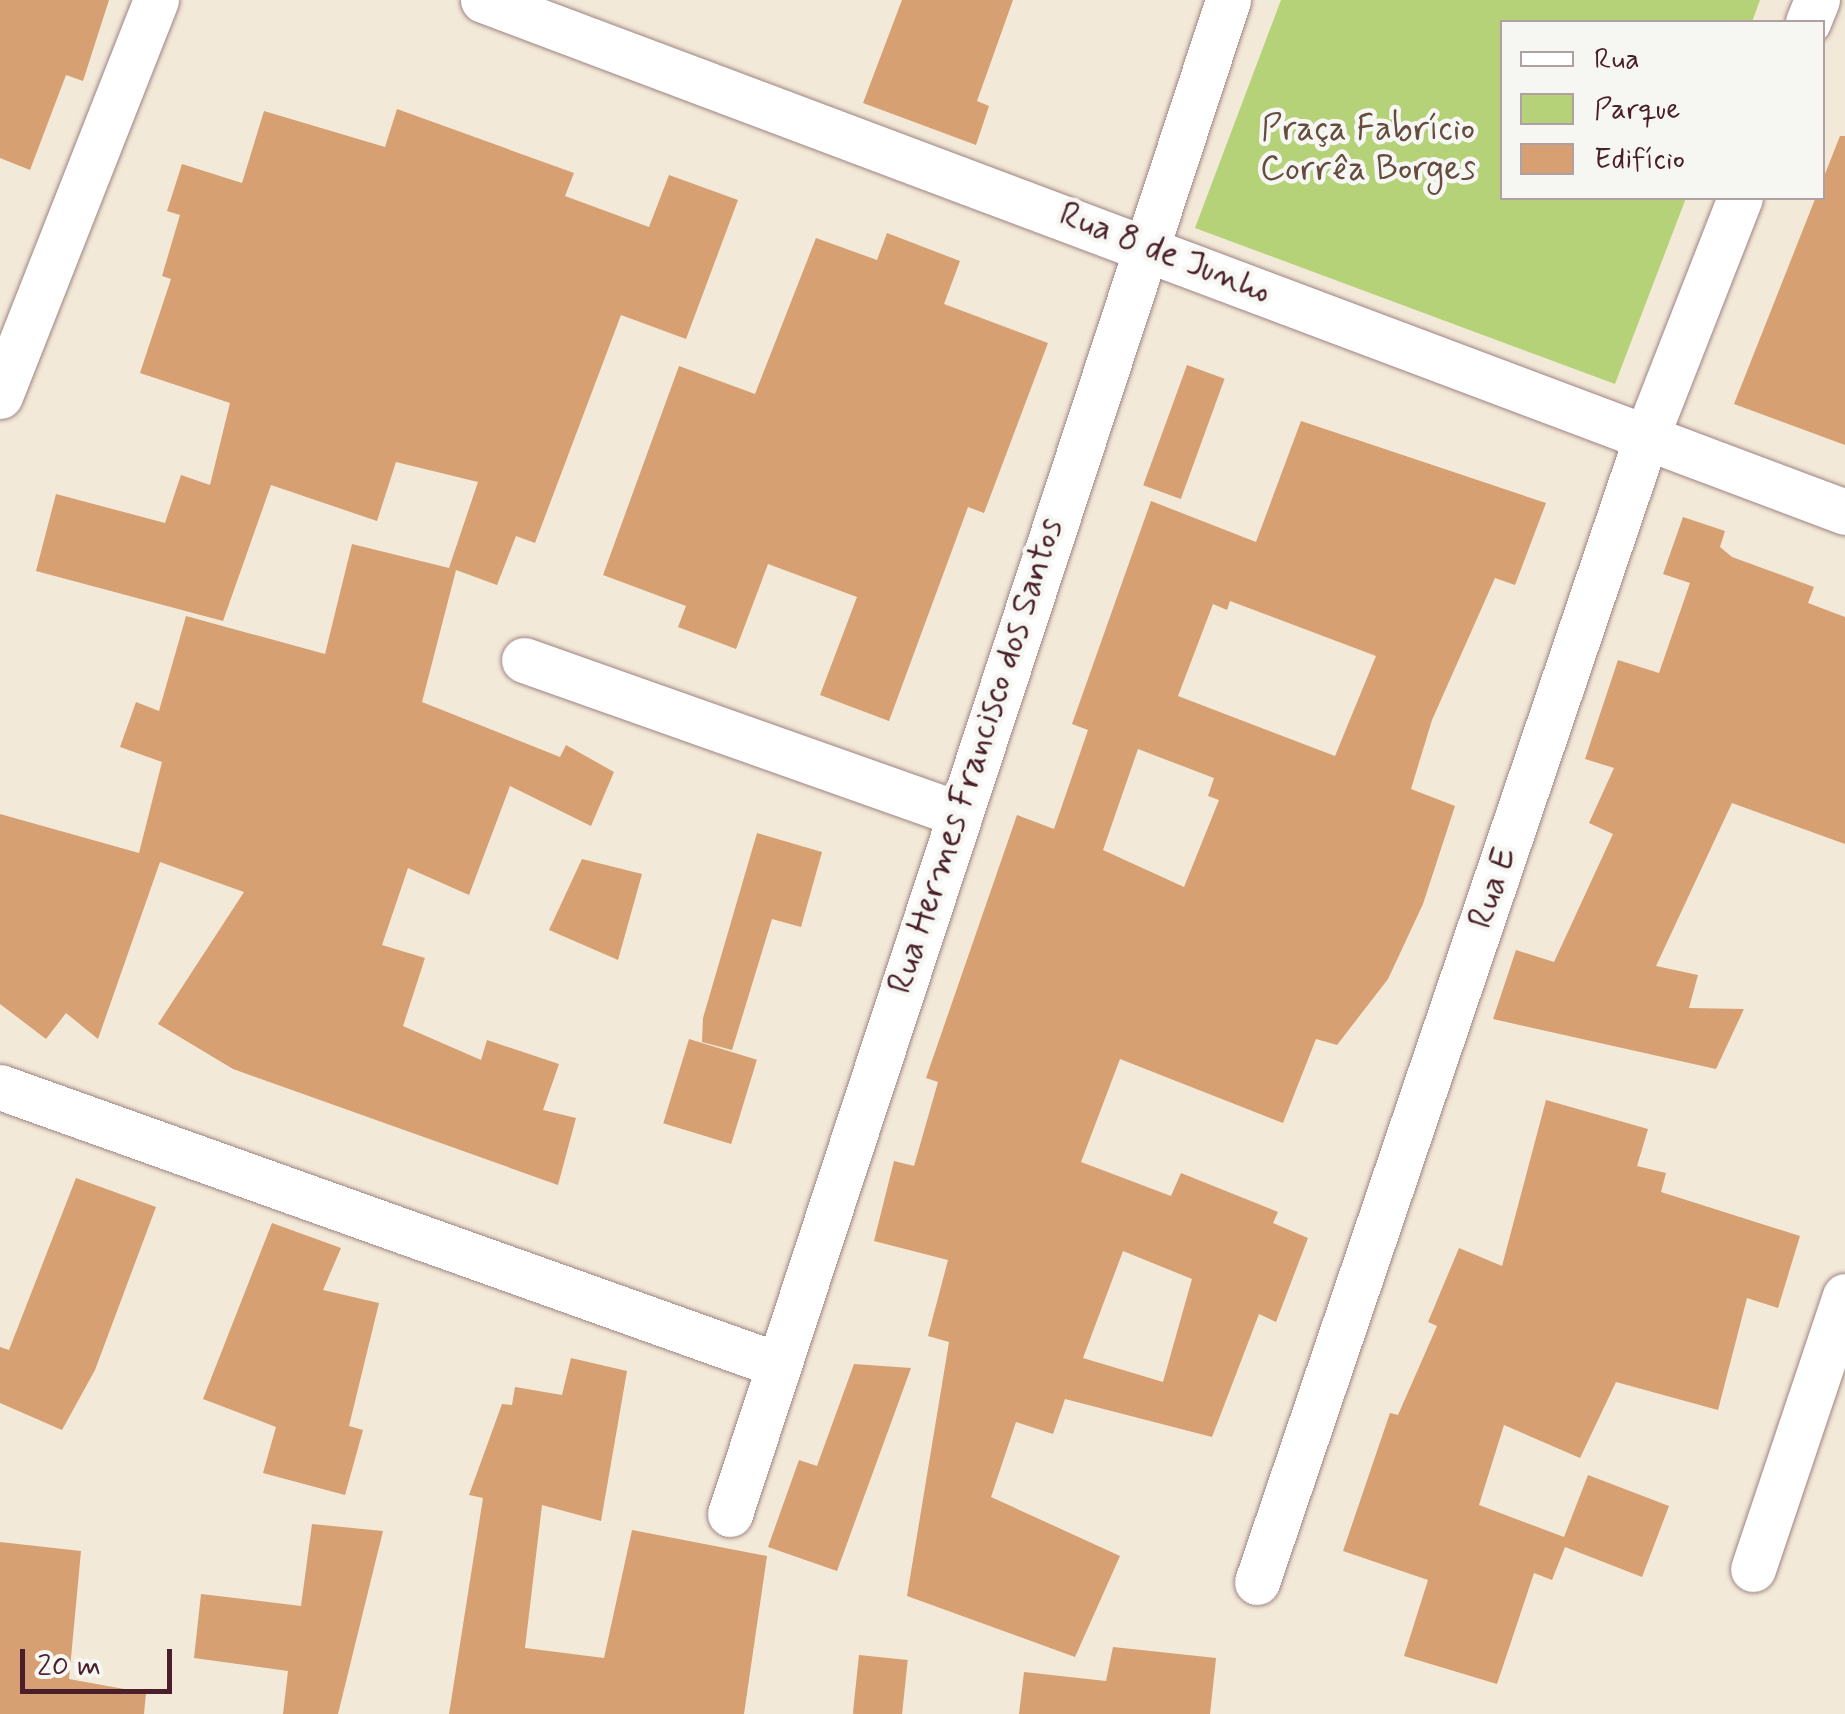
<!DOCTYPE html>
<html>
<head>
<meta charset="utf-8">
<style>
	body { margin:0 }
	#map { position:relative; width:1845px; height:1714px; overflow:hidden; background:#f3e9d8; font-family:Mynerve,sans-serif }
	div>[style] { position:absolute }
	.green>* { inset:0; background:#b6d279 }
	.building>* { inset:0; background:#d6a072; transform-origin:0 0 }
	.roads { filter:drop-shadow(0 0 2px #9e8482) drop-shadow(0 0 2px #9e8482) }
	.minor>* { height:45px; margin:-22.5px; padding:0 22.5px; transform-origin:22.5px; border-radius:22.5px; background:#fff }
	span { translate:-50% -50%; white-space:nowrap; text-align:center; line-height:1.15; -webkit-text-stroke:9px #f6f6f2; paint-order:stroke }
	.park-label { font-size:35px; color:#654c3e }
	.street-label { font-size:35px; color:#4a1f2b }
	.legend { position:absolute; left:1500px; top:20px; width:325px; height:180px; box-sizing:border-box; background:#f6f6f2; border:2px solid #b1a0a2; margin:0; padding:12px 18px; list-style:none; font-size:30px; color:#4a1f2b }
	.legend li { display:flex; align-items:center; gap:20px; height:50px }
	.legend b { width:50px; border:2px solid #b1a0a2 }
	.scale { position:absolute; left:20px; top:1649px; width:152px; height:45px; box-sizing:border-box; border:5px solid #4a1f2b; border-top:0; padding-left:12px; font-size:30px; line-height:35px; white-space:nowrap; color:#4a1f2b; -webkit-text-stroke:8px #f6f6f2; paint-order:stroke }
</style>
</head>
<body>
<div id="map">
	<div class="green">
		<div style="clip-path:polygon(1281px 0,1760px 0,1752px 22px,1502px 22px,1502px 198px,1686px 198px,1615px 384px,1195px 228px)"></div>
	</div>
	<div class="building">
		<div style="clip-path:polygon(0 0,109px 0,83px 81px,66px 75px,30px 170px,0 158px)"></div>
		<div style="clip-path:polygon(902px 0,1013px 0,977px 101px,989px 106px,976px 145px,863px 103px)"></div>
		<div style="clip-path:polygon(397px 109px,574px 173px,565px 196px,649px 227px,669px 175px,738px 200px,686px 339px,621px 315px,535px 543px,516px 536px,497px 585px,456px 570px,422px 702px,560px 757px,566px 745px,614px 772px,591px 826px,510px 786px,469px 895px,408px 868px,382px 945px,425px 958px,403px 1026px,481px 1060px,487px 1040px,559px 1064px,543px 1110px,576px 1118px,558px 1185px,233px 1069px,158px 1024px,244px 892px,160px 862px,98px 1039px,66px 1013px,46px 1039px,0 1004px,0 814px,139px 853px,162px 762px,120px 747px,136px 702px,159px 711px,186px 616px,325px 654px,352px 544px,449px 568px,478px 482px,396px 462px,377px 521px,271px 485px,223px 621px,36px 571px,56px 494px,165px 523px,181px 475px,210px 485px,230px 403px,140px 373px,171px 279px,162px 276px,180px 215px,167px 211px,182px 164px,242px 183px,264px 111px,385px 147px)"></div>
		<div style="clip-path:polygon(1840px 136px,1845px 136px,1845px 445px,1734px 404px)"></div>
		<div style="clip-path:polygon(887px 233px,960px 261px,944px 304px,1048px 343px,984px 513px,968px 507px,889px 721px,820px 695px,857px 597px,768px 564px,736px 649px,678px 627px,686px 606px,603px 575px,679px 366px,755px 394px,816px 238px,877px 260px)"></div>
		<div style="left:1187px;top:365px;width:40px;height:128px;rotate:20deg"></div>
		<div style="clip-path:polygon(evenodd,1301px 421px,1546px 503px,1515px 585px,1495px 578px,1432px 720px,1411px 789px,1455px 806px,1423px 904px,1388px 979px,1337px 1045px,1316px 1039px,1283px 1123px,1120px 1059px,1081px 1162px,1171px 1196px,1181px 1173px,1278px 1212px,1273px 1223px,1308px 1238px,1276px 1322px,1259px 1314px,1212px 1437px,1065px 1399px,1053px 1434px,1016px 1422px,991px 1497px,1120px 1556px,1075px 1657px,907px 1596px,949px 1342px,928px 1336px,948px 1260px,874px 1241px,894px 1161px,914px 1166px,938px 1082px,926px 1078px,1017px 815px,1054px 829px,1088px 730px,1072px 724px,1151px 501px,1256px 542px,1301px 421px,1230px 601px,1376px 656px,1335px 756px,1178px 696px,1213px 604px,1227px 610px,1230px 601px,1301px 421px,1138px 749px,1214px 778px,1208px 796px,1219px 800px,1184px 887px,1103px 850px,1138px 749px,1301px 421px,1123px 1251px,1192px 1279px,1163px 1382px,1083px 1358px,1123px 1251px)"></div>
		<div style="clip-path:polygon(1683px 517px,1725px 531px,1720px 547px,1732px 557px,1814px 587px,1808px 603px,1845px 617px,1845px 844px,1732px 803px,1656px 966px,1698px 975px,1689px 1008px,1744px 1009px,1716px 1069px,1493px 1019px,1516px 950px,1554px 962px,1613px 834px,1589px 823px,1614px 768px,1585px 759px,1618px 660px,1659px 673px,1690px 583px,1663px 574px)"></div>
		<div style="clip-path:polygon(757px 833px,822px 852px,801px 927px,772px 919px,732px 1050px,702px 1042px,703px 1018px)"></div>
		<div style="clip-path:polygon(582px 859px,642px 874px,618px 960px,549px 930px)"></div>
		<div style="left:689px;top:1039px;width:71px;height:88px;rotate:17deg"></div>
		<div style="clip-path:polygon(1546px 1100px,1648px 1129px,1637px 1166px,1666px 1173px,1661px 1192px,1800px 1236px,1778px 1308px,1747px 1298px,1718px 1410px,1616px 1382px,1580px 1458px,1504px 1425px,1479px 1505px,1564px 1537px,1588px 1475px,1669px 1506px,1642px 1577px,1565px 1547px,1552px 1580px,1534px 1573px,1497px 1684px,1404px 1656px,1428px 1580px,1343px 1551px,1390px 1413px,1398px 1415px,1437px 1326px,1428px 1322px,1459px 1248px,1502px 1266px)"></div>
		<div style="clip-path:polygon(76px 1178px,156px 1207px,95px 1370px,62px 1430px,0 1403px,0 1347px,9px 1350px)"></div>
		<div style="clip-path:polygon(272px 1223px,341px 1248px,323px 1290px,379px 1303px,349px 1426px,363px 1430px,345px 1495px,263px 1473px,276px 1427px,203px 1399px)"></div>
		<div style="clip-path:polygon(571px 1358px,627px 1371px,601px 1521px,542px 1505px,525px 1648px,604px 1658px,632px 1530px,767px 1556px,744px 1714px,449px 1714px,483px 1498px,469px 1495px,502px 1404px,512px 1405px,515px 1387px,562px 1395px)"></div>
		<div style="clip-path:polygon(854px 1364px,911px 1368px,837px 1571px,768px 1547px,799px 1460px,817px 1466px)"></div>
		<div style="clip-path:polygon(312px 1524px,383px 1531px,338px 1714px,283px 1714px,288px 1671px,194px 1658px,201px 1594px,301px 1606px)"></div>
		<div style="clip-path:polygon(0 1542px,81px 1551px,69px 1679px,146px 1693px,144px 1714px,0 1714px)"></div>
		<div style="clip-path:polygon(1113px 1647px,1216px 1658px,1210px 1714px,1019px 1714px,1024px 1672px,1106px 1681px)"></div>
		<div style="left:859px;top:1655px;width:49px;height:59px;rotate:6deg"></div>
	</div>
	<div class="roads">
		<div class="minor">
			<div style="left:483px;top:0;width:1455px;rotate:20.6deg"></div>
			<div style="left:1808px;top:22px;width:24px;rotate:-68deg"></div>
			<div style="left:0;top:396px;width:426px;rotate:-68.5deg"></div>
			<div style="left:524px;top:660px;width:459px;rotate:19.5deg"></div>
			<div style="left:0;top:1087px;width:821px;rotate:19.65deg"></div>
			<div style="left:730px;top:1514px;width:1594px;rotate:-71.79deg"></div>
			<div style="left:1753px;top:1569px;width:288px;rotate:-71.4deg"></div>
			<div style="left:1257px;top:1582px;width:1211px;rotate:-71.22deg"></div>
			<div style="left:1647px;top:435px;width:255px;rotate:-68.6deg"></div>
		</div>
	</div>
	<div class="park-label">
		<span style="left:1368px;top:149px">Praça Fabrício<br>Corrêa Borges</span>
	</div>
	<div class="street-label">
		<span style="left:1165px;top:253px;rotate:21deg">Rua 8 de Junho</span>
		<span style="left:976px;top:756px;rotate:-72deg">Rua Hermes Francisco dos Santos</span>
		<span style="left:1493px;top:888px;rotate:-71deg">Rua E</span>
	</div>
	<ul class="legend">
	<li><b style="height:12px;background:#fff"></b>Rua</li>
	<li><b style="height:28px;background:#b6d279"></b>Parque</li>
	<li><b style="height:28px;background:#d6a072"></b>Edifício</li>
	</ul>
	<div class="scale">20 m</div>
</div>
</body>
</html>
